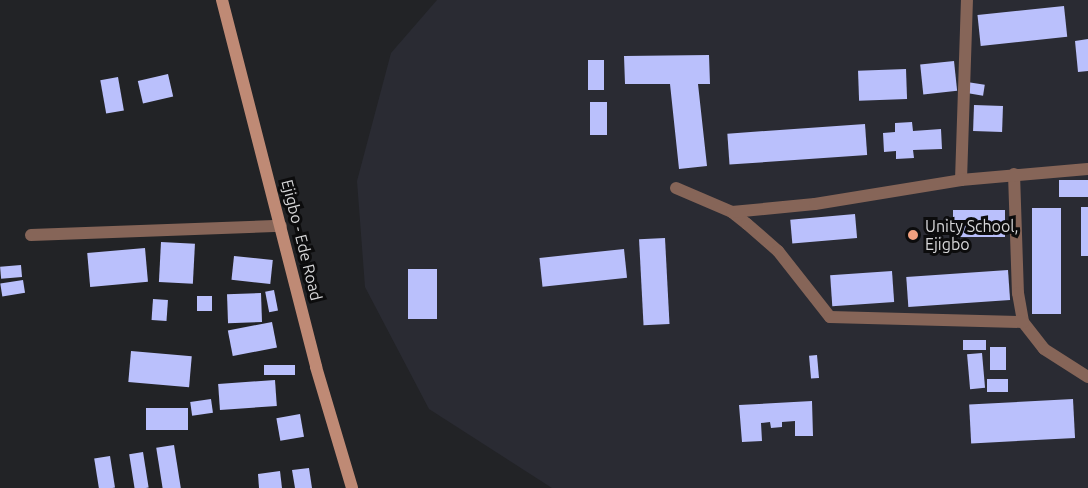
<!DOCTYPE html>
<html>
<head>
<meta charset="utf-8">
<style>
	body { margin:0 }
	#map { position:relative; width:1088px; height:488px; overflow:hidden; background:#222326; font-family:Ubuntu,sans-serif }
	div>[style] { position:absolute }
	.built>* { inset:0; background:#2a2b33 }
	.building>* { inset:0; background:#bac0fc; transform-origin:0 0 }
	.minor>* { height:12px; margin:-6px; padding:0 6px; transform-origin:6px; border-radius:6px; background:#866558 }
	.secondary>* { height:12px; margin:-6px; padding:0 6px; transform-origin:6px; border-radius:6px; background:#bf8a75 }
	.dots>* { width:16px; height:16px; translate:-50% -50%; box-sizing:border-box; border:3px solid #0c0c0d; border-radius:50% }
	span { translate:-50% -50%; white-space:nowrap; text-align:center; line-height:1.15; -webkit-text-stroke:6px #0c0c0d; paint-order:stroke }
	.poi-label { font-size:16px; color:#d8d8da }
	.left { translate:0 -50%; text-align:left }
	.street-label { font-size:16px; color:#d8d8da }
</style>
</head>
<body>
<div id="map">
	<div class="built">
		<div style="clip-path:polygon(437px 0,1088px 0,1088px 488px,552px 488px,429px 409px,365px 287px,357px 181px,391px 53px)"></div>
	</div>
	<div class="building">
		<div style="left:1064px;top:6px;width:31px;height:87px;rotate:84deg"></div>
		<div style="clip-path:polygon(1088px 39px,1088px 71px,1078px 72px,1075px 41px)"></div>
		<div style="clip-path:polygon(709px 55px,710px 84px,698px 84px,707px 166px,679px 169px,670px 84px,625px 84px,624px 56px)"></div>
		<div style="left:588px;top:60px;width:16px;height:30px"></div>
		<div style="left:954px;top:61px;width:30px;height:34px;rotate:84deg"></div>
		<div style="left:906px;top:69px;width:30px;height:48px;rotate:88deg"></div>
		<div style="left:168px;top:74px;width:23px;height:31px;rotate:77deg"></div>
		<div style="left:118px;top:77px;width:34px;height:18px;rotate:80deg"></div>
		<div style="left:967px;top:82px;width:18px;height:11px;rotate:9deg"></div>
		<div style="left:590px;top:102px;width:17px;height:33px"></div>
		<div style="left:974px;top:105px;width:29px;height:26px;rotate:2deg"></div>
		<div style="clip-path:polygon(912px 122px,913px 131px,941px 129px,942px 149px,913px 150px,914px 158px,896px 159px,896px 151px,884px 152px,883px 133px,895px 132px,895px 123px)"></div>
		<div style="left:865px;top:124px;width:31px;height:138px;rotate:86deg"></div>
		<div style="left:1088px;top:180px;width:17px;height:29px;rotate:90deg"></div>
		<div style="left:1081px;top:207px;width:7px;height:49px"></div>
		<div style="left:1032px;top:208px;width:29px;height:106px"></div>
		<div style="left:1005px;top:210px;width:27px;height:52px;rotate:90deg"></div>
		<div style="left:855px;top:214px;width:24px;height:65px;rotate:85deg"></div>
		<div style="left:665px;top:238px;width:86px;height:26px;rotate:87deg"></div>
		<div style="left:161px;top:242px;width:34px;height:40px;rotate:3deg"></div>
		<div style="left:145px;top:248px;width:34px;height:58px;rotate:85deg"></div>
		<div style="left:624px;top:249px;width:29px;height:85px;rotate:84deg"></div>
		<div style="left:234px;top:256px;width:39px;height:24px;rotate:6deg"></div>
		<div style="left:21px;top:265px;width:12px;height:21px;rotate:85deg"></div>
		<div style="left:408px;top:269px;width:29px;height:50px"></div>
		<div style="left:1008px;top:270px;width:30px;height:102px;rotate:86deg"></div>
		<div style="left:892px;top:271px;width:31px;height:62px;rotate:86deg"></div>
		<div style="left:23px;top:280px;width:13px;height:23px;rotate:81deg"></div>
		<div style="left:274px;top:290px;width:21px;height:9px;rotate:79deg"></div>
		<div style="left:261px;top:293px;width:29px;height:34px;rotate:88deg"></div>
		<div style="left:212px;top:296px;width:15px;height:15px;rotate:90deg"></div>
		<div style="left:153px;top:299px;width:15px;height:21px;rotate:4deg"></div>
		<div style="left:272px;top:322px;width:26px;height:45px;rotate:79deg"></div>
		<div style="left:986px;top:340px;width:10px;height:23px;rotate:90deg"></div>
		<div style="left:1006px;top:347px;width:23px;height:16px;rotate:90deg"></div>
		<div style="left:131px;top:351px;width:61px;height:31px;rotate:5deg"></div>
		<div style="left:982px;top:353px;width:35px;height:15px;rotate:85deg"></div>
		<div style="left:817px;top:355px;width:23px;height:8px;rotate:85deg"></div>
		<div style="left:295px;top:365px;width:10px;height:31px;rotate:90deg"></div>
		<div style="left:987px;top:379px;width:21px;height:13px"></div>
		<div style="left:275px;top:380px;width:26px;height:57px;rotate:86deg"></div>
		<div style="left:211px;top:399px;width:14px;height:21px;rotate:82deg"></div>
		<div style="left:1073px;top:399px;width:39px;height:104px;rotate:87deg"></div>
		<div style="clip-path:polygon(812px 401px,813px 436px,795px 436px,795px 421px,782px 422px,782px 427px,771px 428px,770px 422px,761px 423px,762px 441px,742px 442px,739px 405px)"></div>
		<div style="left:188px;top:408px;width:22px;height:42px;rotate:90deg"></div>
		<div style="left:300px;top:414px;width:23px;height:24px;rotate:80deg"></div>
		<div style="left:174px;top:445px;width:44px;height:18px;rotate:81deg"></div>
		<div style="left:143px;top:452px;width:36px;height:14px;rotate:81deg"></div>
		<div style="left:110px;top:456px;width:32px;height:16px;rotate:81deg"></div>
		<div style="clip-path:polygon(309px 468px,312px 488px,295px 488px,292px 470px)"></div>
		<div style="clip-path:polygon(280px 471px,282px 488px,259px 488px,258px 474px)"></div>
	</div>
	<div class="minor">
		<div style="left:1014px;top:174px;width:119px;rotate:88.1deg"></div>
		<div style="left:1018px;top:293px;width:29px;rotate:80deg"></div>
		<div style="left:1023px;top:322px;width:34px;rotate:52deg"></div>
		<div style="left:1044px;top:349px;width:52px;rotate:32.5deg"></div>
		<div style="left:961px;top:180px;width:180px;rotate:-88.1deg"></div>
		<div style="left:676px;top:188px;width:61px;rotate:23.2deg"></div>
		<div style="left:732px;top:212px;width:19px;rotate:39deg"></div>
		<div style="left:747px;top:224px;width:41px;rotate:41.1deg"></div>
		<div style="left:778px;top:251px;width:84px;rotate:51.8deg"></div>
		<div style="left:830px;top:317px;width:193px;rotate:1.5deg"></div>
		<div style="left:732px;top:212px;width:83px;rotate:-5.5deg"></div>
		<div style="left:815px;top:204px;width:148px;rotate:-9.3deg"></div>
		<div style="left:961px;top:180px;width:127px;rotate:-5deg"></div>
		<div style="left:31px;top:235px;width:250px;rotate:-2.1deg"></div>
	</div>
	<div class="secondary">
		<div style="left:222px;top:0;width:379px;rotate:75.6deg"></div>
		<div style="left:316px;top:367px;width:126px;rotate:73.4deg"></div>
	</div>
	<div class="dots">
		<div style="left:913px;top:235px;background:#f2a07f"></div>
	</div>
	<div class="poi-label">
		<span class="left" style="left:925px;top:235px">Unity School,<br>Ejigbo</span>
	</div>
	<div class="street-label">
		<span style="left:302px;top:240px;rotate:76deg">Ejigbo - Ede Road</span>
	</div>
</div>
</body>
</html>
